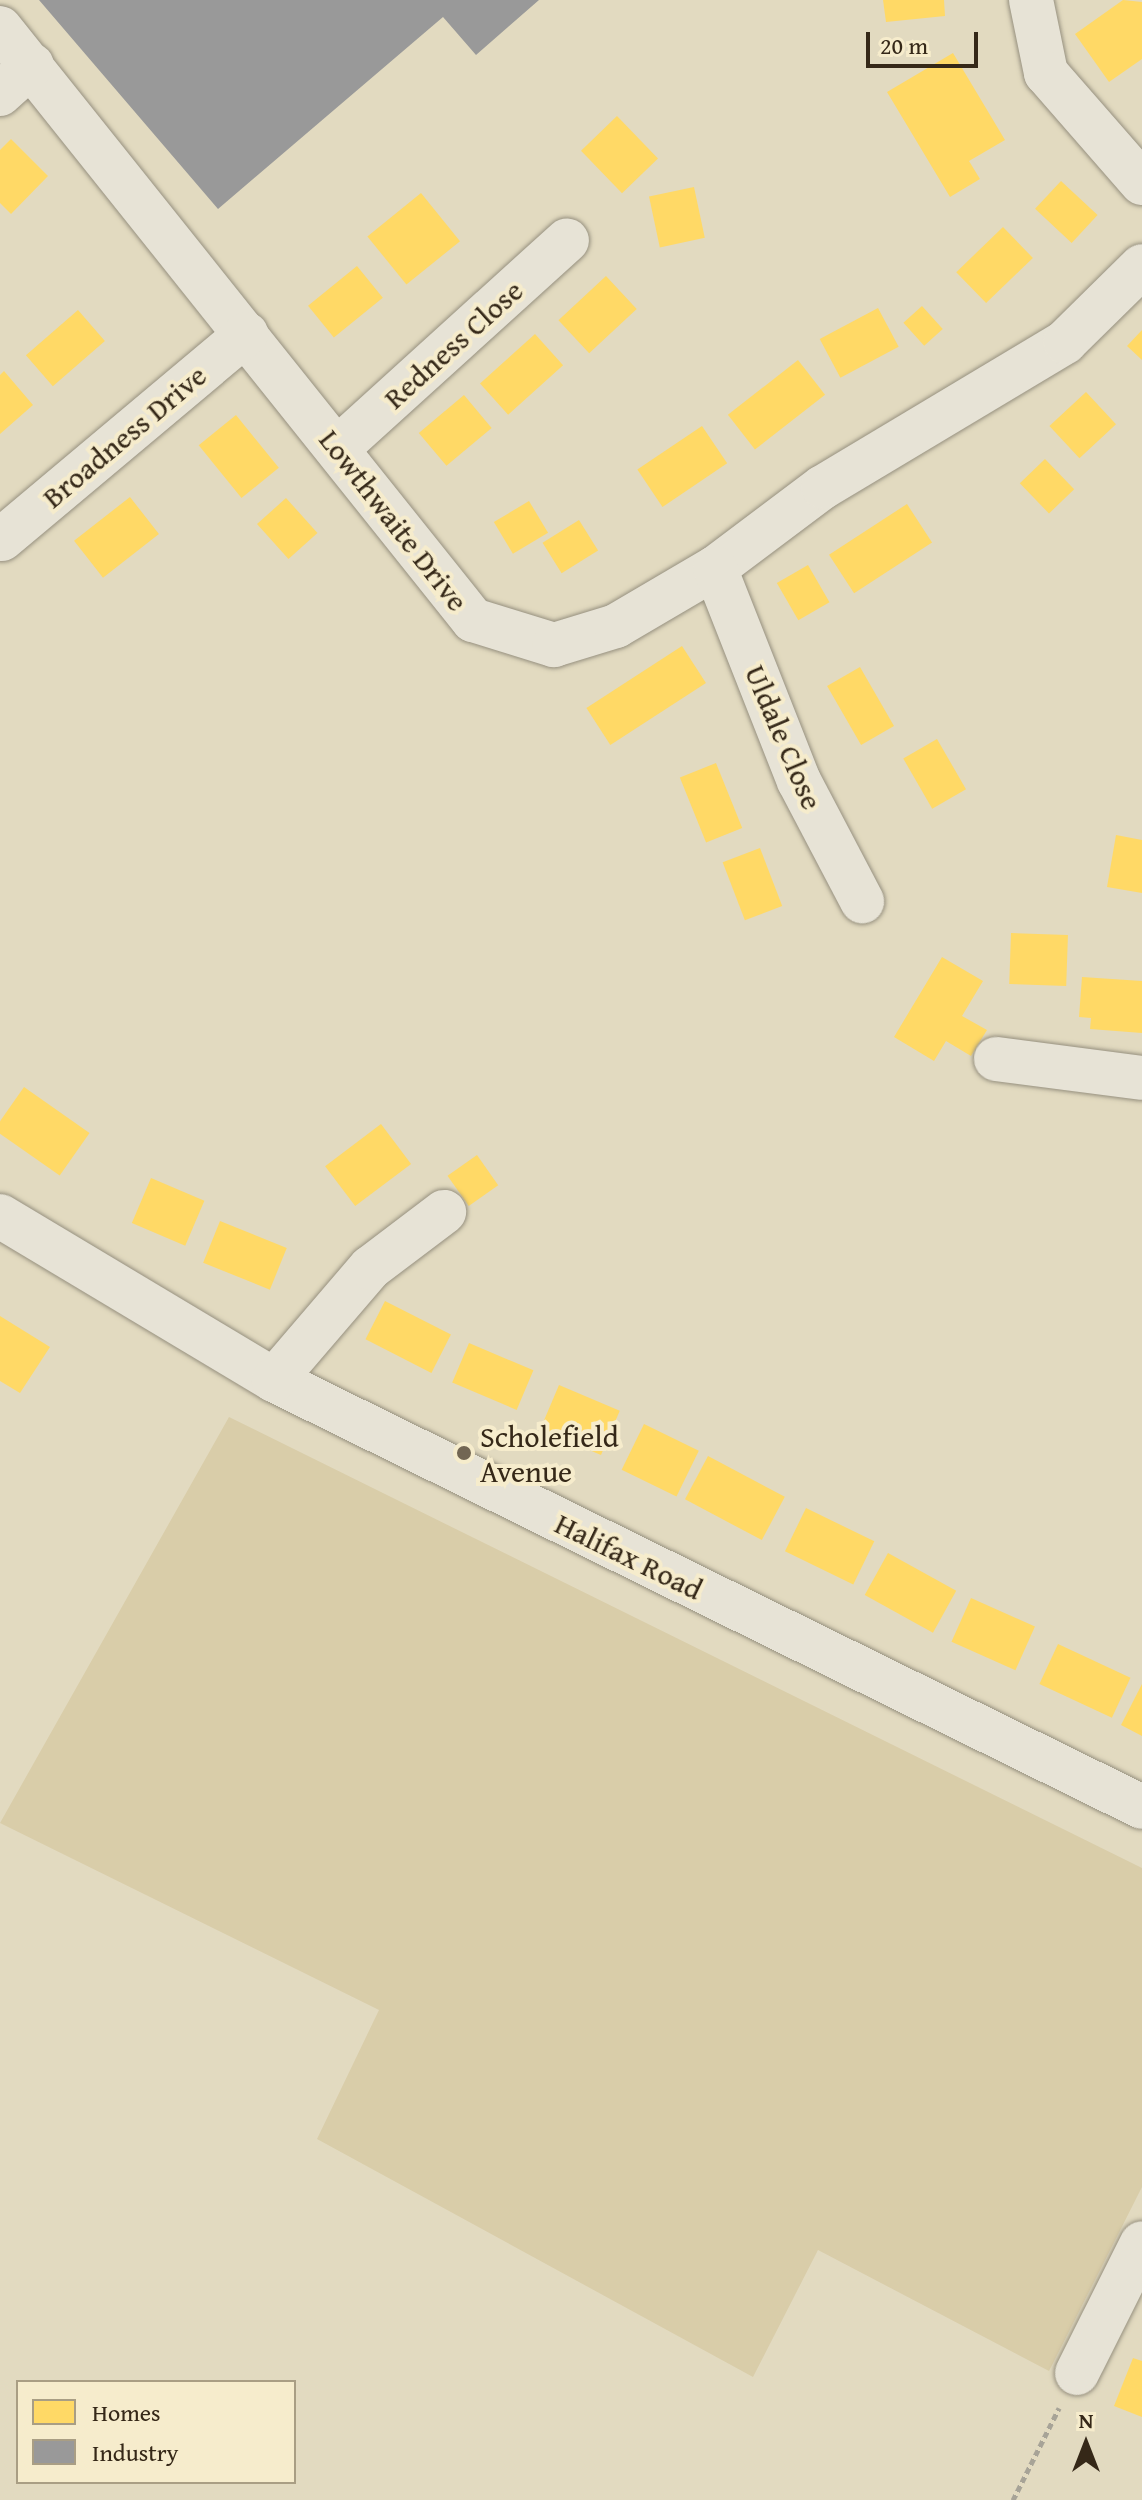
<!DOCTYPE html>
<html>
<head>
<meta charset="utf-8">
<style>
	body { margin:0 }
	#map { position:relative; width:1142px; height:2500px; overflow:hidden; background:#e2dac0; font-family:"Gentium Book Plus",serif }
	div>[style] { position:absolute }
	.green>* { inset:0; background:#d9cda9 }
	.homes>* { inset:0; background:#ffd966; transform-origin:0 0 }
	.industry>* { inset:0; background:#999 }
	.path>* { height:5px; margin-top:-2.5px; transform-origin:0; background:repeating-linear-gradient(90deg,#a7a397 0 6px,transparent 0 10px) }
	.roads { filter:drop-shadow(0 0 2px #96907f) drop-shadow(0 0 2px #96907f) }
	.minor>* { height:44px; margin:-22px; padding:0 22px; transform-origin:22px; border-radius:22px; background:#e7e3d6 }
	.dots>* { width:22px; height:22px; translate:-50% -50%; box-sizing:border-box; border:4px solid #f6eccc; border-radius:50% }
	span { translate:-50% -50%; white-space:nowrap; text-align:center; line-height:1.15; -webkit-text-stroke:8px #f6eccc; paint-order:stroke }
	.street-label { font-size:30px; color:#352818 }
	.poi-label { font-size:30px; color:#352818 }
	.left { translate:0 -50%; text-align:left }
	.legend { position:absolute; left:16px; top:2380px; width:280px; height:104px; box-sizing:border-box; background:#f6eccc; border:2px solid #a99e84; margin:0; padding:10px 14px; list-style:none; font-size:24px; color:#352818 }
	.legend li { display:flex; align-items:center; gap:16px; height:40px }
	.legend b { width:40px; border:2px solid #a99e84 }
	.north { position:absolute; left:1046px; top:2404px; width:80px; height:80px; -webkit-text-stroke:6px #f6eccc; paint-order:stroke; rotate:0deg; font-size:22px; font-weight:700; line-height:32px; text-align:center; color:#352818 }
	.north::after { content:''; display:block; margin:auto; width:28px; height:36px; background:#352818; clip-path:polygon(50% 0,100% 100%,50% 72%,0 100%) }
	.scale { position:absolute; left:866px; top:32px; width:112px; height:36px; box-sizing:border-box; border:4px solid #352818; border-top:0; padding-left:10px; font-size:24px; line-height:28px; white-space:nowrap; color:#352818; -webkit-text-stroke:6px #f6eccc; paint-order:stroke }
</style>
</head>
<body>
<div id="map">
	<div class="green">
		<div style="clip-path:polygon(229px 1417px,1142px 1868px,1142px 2187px,1049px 2371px,818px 2250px,753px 2377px,317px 2139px,379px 2010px,0 1823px)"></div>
	</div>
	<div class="homes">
		<div style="clip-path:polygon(883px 0,944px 0,945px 16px,886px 22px)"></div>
		<div style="clip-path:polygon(1123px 0,1142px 2px,1142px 59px,1109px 82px,1075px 34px)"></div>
		<div style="clip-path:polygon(953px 53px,1005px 140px,969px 161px,980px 179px,950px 197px,887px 92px)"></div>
		<div style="left:617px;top:116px;width:59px;height:50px;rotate:46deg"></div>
		<div style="clip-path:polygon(11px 139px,48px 176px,11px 214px,0 203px,0 150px)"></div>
		<div style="left:1061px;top:181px;width:50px;height:38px;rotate:43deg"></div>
		<div style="left:694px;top:187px;width:52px;height:46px;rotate:78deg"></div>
		<div style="left:421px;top:193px;width:62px;height:69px;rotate:51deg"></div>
		<div style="left:1003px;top:227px;width:43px;height:65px;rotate:46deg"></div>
		<div style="left:357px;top:266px;width:41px;height:63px;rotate:51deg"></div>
		<div style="left:606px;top:276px;width:45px;height:65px;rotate:47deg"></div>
		<div style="left:922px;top:306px;width:31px;height:25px;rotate:48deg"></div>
		<div style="left:878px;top:308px;width:44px;height:66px;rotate:62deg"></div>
		<div style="left:78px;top:310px;width:41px;height:69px;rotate:49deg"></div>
		<div style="clip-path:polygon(1142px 330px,1142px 360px,1127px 346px)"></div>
		<div style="left:535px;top:334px;width:42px;height:74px;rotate:48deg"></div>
		<div style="left:798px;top:360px;width:44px;height:89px;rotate:52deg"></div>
		<div style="clip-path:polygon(4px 371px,33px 405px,0 434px,0 375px)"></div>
		<div style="left:1086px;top:392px;width:44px;height:50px;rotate:47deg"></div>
		<div style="left:464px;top:395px;width:43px;height:59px;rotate:50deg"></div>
		<div style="left:236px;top:415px;width:68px;height:48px;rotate:51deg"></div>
		<div style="left:702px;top:426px;width:45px;height:78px;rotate:56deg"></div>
		<div style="left:1045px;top:459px;width:42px;height:35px;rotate:46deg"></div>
		<div style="left:130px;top:497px;width:47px;height:71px;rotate:52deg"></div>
		<div style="left:286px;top:498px;width:47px;height:39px;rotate:48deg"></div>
		<div style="left:529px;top:501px;width:37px;height:41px;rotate:59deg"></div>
		<div style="left:907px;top:504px;width:46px;height:93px;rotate:57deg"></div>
		<div style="left:579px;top:520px;width:36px;height:43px;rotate:58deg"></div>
		<div style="left:808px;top:565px;width:43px;height:36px;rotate:60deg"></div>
		<div style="left:682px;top:646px;width:44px;height:114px;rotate:57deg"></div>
		<div style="left:860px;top:667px;width:68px;height:38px;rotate:60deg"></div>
		<div style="left:937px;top:739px;width:58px;height:39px;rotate:60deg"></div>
		<div style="left:716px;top:763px;width:70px;height:39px;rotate:68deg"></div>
		<div style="clip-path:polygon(1116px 835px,1142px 840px,1142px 893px,1107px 887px)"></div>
		<div style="left:760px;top:848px;width:62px;height:40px;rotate:69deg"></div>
		<div style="left:1011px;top:933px;width:57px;height:51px;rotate:2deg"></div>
		<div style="clip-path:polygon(942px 957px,983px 981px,962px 1016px,987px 1030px,971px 1056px,946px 1041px,934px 1061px,894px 1037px)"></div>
		<div style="clip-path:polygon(1082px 977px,1142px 981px,1142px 1033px,1090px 1029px,1091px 1018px,1079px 1017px)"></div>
		<div style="left:24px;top:1087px;width:80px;height:52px;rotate:35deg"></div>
		<div style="left:381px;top:1124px;width:50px;height:70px;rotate:53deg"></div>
		<div style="left:477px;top:1155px;width:37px;height:36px;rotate:55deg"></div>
		<div style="left:151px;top:1178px;width:58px;height:49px;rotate:23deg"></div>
		<div style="left:220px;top:1221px;width:72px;height:45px;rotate:22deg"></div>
		<div style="left:385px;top:1301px;width:74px;height:43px;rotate:27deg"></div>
		<div style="clip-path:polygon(0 1316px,50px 1347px,20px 1393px,0 1381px)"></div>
		<div style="left:469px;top:1343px;width:70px;height:43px;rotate:23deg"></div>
		<div style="left:559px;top:1385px;width:66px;height:48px;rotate:23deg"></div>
		<div style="left:644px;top:1424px;width:61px;height:51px;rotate:26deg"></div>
		<div style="left:708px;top:1456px;width:87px;height:49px;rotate:28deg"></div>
		<div style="left:806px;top:1508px;width:76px;height:48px;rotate:26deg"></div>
		<div style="left:888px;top:1553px;width:78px;height:48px;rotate:29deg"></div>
		<div style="left:971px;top:1598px;width:70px;height:48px;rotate:24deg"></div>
		<div style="left:1058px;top:1644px;width:80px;height:44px;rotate:25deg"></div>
		<div style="clip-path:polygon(1142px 1684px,1142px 1736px,1121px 1725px)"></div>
		<div style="clip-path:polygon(1133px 2358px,1142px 2361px,1142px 2417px,1114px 2406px)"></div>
	</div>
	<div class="industry">
		<div style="clip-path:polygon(39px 0,539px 0,476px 55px,443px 17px,218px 209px)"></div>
	</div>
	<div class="path">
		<div style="left:1013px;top:2500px;width:103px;rotate:-63.4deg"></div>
	</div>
	<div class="roads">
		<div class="minor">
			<div style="left:1031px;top:0;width:75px;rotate:78.4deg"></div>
			<div style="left:1046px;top:73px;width:146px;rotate:48.9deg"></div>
			<div style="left:0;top:28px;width:758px;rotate:51.38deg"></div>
			<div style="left:473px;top:620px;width:85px;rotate:17.2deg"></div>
			<div style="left:554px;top:645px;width:65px;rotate:-17deg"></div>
			<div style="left:616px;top:626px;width:115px;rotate:-30.4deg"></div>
			<div style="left:715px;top:568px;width:135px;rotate:-36.9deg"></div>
			<div style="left:823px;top:487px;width:282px;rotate:-30.9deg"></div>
			<div style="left:1065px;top:342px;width:108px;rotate:-44.6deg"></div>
			<div style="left:0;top:94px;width:43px;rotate:-42.2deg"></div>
			<div style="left:338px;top:448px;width:309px;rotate:-42.2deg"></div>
			<div style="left:2px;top:539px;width:319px;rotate:-40deg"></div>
			<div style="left:715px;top:568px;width:229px;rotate:68.5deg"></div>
			<div style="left:799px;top:781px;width:136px;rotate:62.3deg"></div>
			<div style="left:996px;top:1059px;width:147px;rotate:7.4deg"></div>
			<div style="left:0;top:1216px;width:319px;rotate:30.9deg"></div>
			<div style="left:274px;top:1380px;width:967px;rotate:26.19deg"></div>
			<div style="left:274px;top:1380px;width:148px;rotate:-49.4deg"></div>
			<div style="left:370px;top:1268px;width:93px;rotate:-37.1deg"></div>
			<div style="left:1077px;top:2373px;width:145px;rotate:-63.4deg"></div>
		</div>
	</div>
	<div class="dots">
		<div style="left:464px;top:1453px;background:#726653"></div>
	</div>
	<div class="street-label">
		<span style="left:453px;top:344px;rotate:-42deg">Redness Close</span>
		<span style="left:124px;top:436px;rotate:-40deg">Broadness Drive</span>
		<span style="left:394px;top:520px;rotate:52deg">Lowthwaite Drive</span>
		<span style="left:784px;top:737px;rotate:67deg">Uldale Close</span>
		<span style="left:629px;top:1556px;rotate:26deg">Halifax Road</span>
	</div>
	<div class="poi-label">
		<span class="left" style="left:480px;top:1453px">Scholefield<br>Avenue</span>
	</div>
	<ul class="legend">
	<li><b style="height:22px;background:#ffd966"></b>Homes</li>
	<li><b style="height:22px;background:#999"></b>Industry</li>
	</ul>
	<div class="north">N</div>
	<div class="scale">20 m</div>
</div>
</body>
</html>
